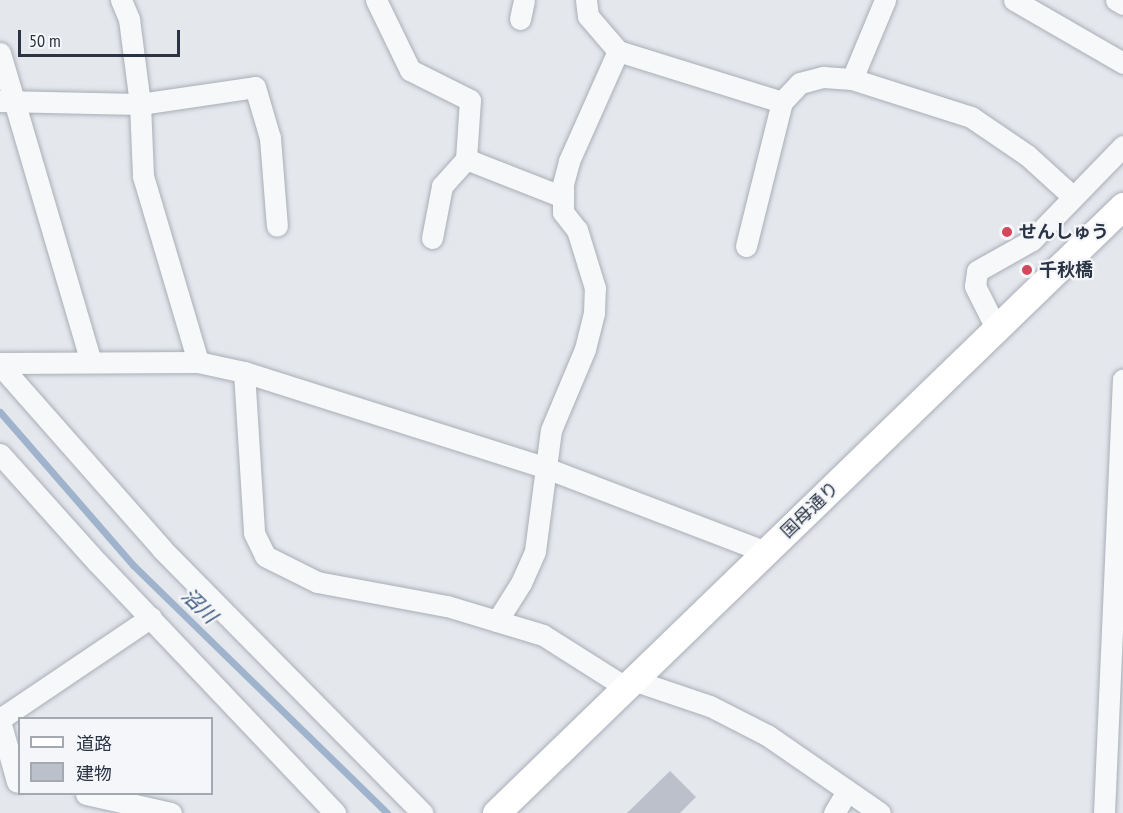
<!DOCTYPE html>
<html>
<head>
<meta charset="utf-8">
<style>
	body { margin:0 }
	#map { position:relative; width:1123px; height:813px; overflow:hidden; background:#e4e7ec; font-family:"PT Sans Narrow","Noto Sans JP",sans-serif }
	div>[style] { position:absolute }
	.stream>* { height:7px; margin:-3.5px; padding:0 3.5px; transform-origin:3.5px; border-radius:3.5px; background:#9fb4cc }
	.building>* { inset:0; background:#bbc0ca }
	.roads { filter:drop-shadow(0 0 2px #a9aeb7) drop-shadow(0 0 2px #a9aeb7) }
	.minor>* { height:21px; margin:-10.5px; padding:0 10.5px; transform-origin:10.5px; border-radius:10.5px; background:#f7f8fa }
	.major>* { height:27px; margin:-13.5px; padding:0 13.5px; transform-origin:13.5px; border-radius:13.5px; background:#fff }
	.dots>* { width:16px; height:16px; translate:-50% -50%; box-sizing:border-box; border:3px solid #f4f6f9; border-radius:50% }
	span { translate:-50% -50%; white-space:nowrap; text-align:center; line-height:1.15; -webkit-text-stroke:4.5px #f4f6f9; paint-order:stroke }
	.poi-label { font-size:18px; color:#2b3445; font-weight:700 }
	.left { translate:0 -50%; text-align:left }
	.street-label { font-size:18px; color:#2b3445 }
	.water-label { font-size:20px; color:#34527a; font-style:italic }
	.legend { position:absolute; left:18px; top:717px; width:195px; height:78px; box-sizing:border-box; background:#f4f6f9; border:2px solid #a4a8b1; margin:0; padding:8px 10px; list-style:none; font-size:18px; color:#2b3445 }
	.legend li { display:flex; align-items:center; gap:12px; height:30px }
	.legend b { width:30px; border:2px solid #a4a8b1 }
	.scale { position:absolute; left:18px; top:30px; width:162px; height:27px; box-sizing:border-box; border:3px solid #2b3445; border-top:0; padding-left:8px; font-size:18px; line-height:21px; white-space:nowrap; color:#2b3445; -webkit-text-stroke:4px #f4f6f9; paint-order:stroke }
</style>
</head>
<body>
<div id="map">
	<div class="stream">
		<div style="left:0;top:412px;width:203px;rotate:49deg"></div>
		<div style="left:133px;top:565px;width:355px;rotate:44.3deg"></div>
	</div>
	<div class="building">
		<div style="clip-path:polygon(670px 771px,696px 797px,680px 813px,627px 813px)"></div>
	</div>
	<div class="roads">
		<div class="minor">
			<div style="left:121px;top:0;width:21px;rotate:67deg"></div>
			<div style="left:129px;top:19px;width:86px;rotate:82.6deg"></div>
			<div style="left:140px;top:104px;width:72px;rotate:87.6deg"></div>
			<div style="left:143px;top:176px;width:194px;rotate:73.5deg"></div>
			<div style="left:376px;top:0;width:78px;rotate:64.1deg"></div>
			<div style="left:410px;top:70px;width:67px;rotate:26.6deg"></div>
			<div style="left:470px;top:100px;width:59px;rotate:93.9deg"></div>
			<div style="left:466px;top:159px;width:104px;rotate:21.4deg"></div>
			<div style="left:586px;top:0;width:16px;rotate:83deg"></div>
			<div style="left:588px;top:16px;width:46px;rotate:49.4deg"></div>
			<div style="left:618px;top:51px;width:172px;rotate:17.3deg"></div>
			<div style="left:1014px;top:0;width:126px;rotate:30deg"></div>
			<div style="left:1116px;top:0;width:8px;rotate:30deg"></div>
			<div style="left:520px;top:19px;width:19px;rotate:-78deg"></div>
			<div style="left:0;top:53px;width:322px;rotate:73.6deg"></div>
			<div style="left:852px;top:79px;width:86px;rotate:-67.3deg"></div>
			<div style="left:0;top:101px;width:140px;rotate:1.2deg"></div>
			<div style="left:140px;top:104px;width:116px;rotate:-8.4deg"></div>
			<div style="left:255px;top:87px;width:53px;rotate:73.6deg"></div>
			<div style="left:270px;top:138px;width:88px;rotate:85.5deg"></div>
			<div style="left:432px;top:238px;width:53px;rotate:-79.1deg"></div>
			<div style="left:442px;top:186px;width:36px;rotate:-48deg"></div>
			<div style="left:746px;top:246px;width:148px;rotate:-76deg"></div>
			<div style="left:782px;top:102px;width:26px;rotate:-47deg"></div>
			<div style="left:800px;top:83px;width:24px;rotate:-15deg"></div>
			<div style="left:823px;top:77px;width:29px;rotate:4deg"></div>
			<div style="left:852px;top:79px;width:125px;rotate:17.7deg"></div>
			<div style="left:971px;top:117px;width:68px;rotate:34.2deg"></div>
			<div style="left:1027px;top:155px;width:61px;rotate:42.3deg"></div>
			<div style="left:997px;top:330px;width:49px;rotate:-116.6deg"></div>
			<div style="left:975px;top:286px;width:15px;rotate:-82deg"></div>
			<div style="left:977px;top:271px;width:63px;rotate:-29.4deg"></div>
			<div style="left:1032px;top:240px;width:131px;rotate:-45.9deg"></div>
			<div style="left:0;top:363px;width:198px;rotate:-0.3deg"></div>
			<div style="left:198px;top:362px;width:47px;rotate:12.3deg"></div>
			<div style="left:244px;top:372px;width:317px;rotate:17.6deg"></div>
			<div style="left:546px;top:468px;width:235px;rotate:20.9deg"></div>
			<div style="left:0;top:365px;width:245px;rotate:48.6deg"></div>
			<div style="left:162px;top:549px;width:371px;rotate:45.4deg"></div>
			<div style="left:244px;top:372px;width:161px;rotate:86.4deg"></div>
			<div style="left:254px;top:533px;width:25px;rotate:64deg"></div>
			<div style="left:265px;top:556px;width:58px;rotate:26.6deg"></div>
			<div style="left:317px;top:582px;width:132px;rotate:10.5deg"></div>
			<div style="left:447px;top:606px;width:100px;rotate:16.8deg"></div>
			<div style="left:543px;top:635px;width:97px;rotate:32.4deg"></div>
			<div style="left:0;top:454px;width:145px;rotate:48.1deg"></div>
			<div style="left:97px;top:562px;width:346px;rotate:46.5deg"></div>
			<div style="left:497px;top:621px;width:45px;rotate:-57.7deg"></div>
			<div style="left:521px;top:583px;width:35px;rotate:-66deg"></div>
			<div style="left:535px;top:551px;width:122px;rotate:-82.5deg"></div>
			<div style="left:551px;top:430px;width:88px;rotate:-67.2deg"></div>
			<div style="left:585px;top:349px;width:37px;rotate:-76deg"></div>
			<div style="left:594px;top:313px;width:25px;rotate:-88deg"></div>
			<div style="left:595px;top:288px;width:61px;rotate:-107.2deg"></div>
			<div style="left:577px;top:230px;width:23px;rotate:-128deg"></div>
			<div style="left:563px;top:212px;width:28px;rotate:-90deg"></div>
			<div style="left:563px;top:184px;width:24px;rotate:-75deg"></div>
			<div style="left:569px;top:161px;width:120px;rotate:-66deg"></div>
			<div style="left:633px;top:680px;width:81px;rotate:18.7deg"></div>
			<div style="left:710px;top:706px;width:64px;rotate:27deg"></div>
			<div style="left:767px;top:735px;width:137px;rotate:34.6deg"></div>
			<div style="left:0;top:719px;width:182px;rotate:-34deg"></div>
			<div style="left:0;top:721px;width:63px;rotate:74.4deg"></div>
			<div style="left:86px;top:794px;width:87px;rotate:12.6deg"></div>
			<div style="left:834px;top:813px;width:26px;rotate:-59deg"></div>
			<div style="left:1104px;top:813px;width:434px;rotate:-87.5deg"></div>
		</div>
		<div class="major">
			<div style="left:496px;top:813px;width:873px;rotate:-44.07deg"></div>
		</div>
	</div>
	<div class="dots">
		<div style="left:1007px;top:232px;background:#d1495b"></div>
		<div style="left:1027px;top:270px;background:#d1495b"></div>
	</div>
	<div class="poi-label">
		<span class="left" style="left:1019px;top:232px">せんしゅう</span>
		<span class="left" style="left:1039px;top:270px">千秋橋</span>
	</div>
	<div class="street-label">
		<span style="left:810px;top:510px;rotate:-44deg">国母通り</span>
	</div>
	<div class="water-label">
		<span style="left:199px;top:606px;rotate:44deg">沼川</span>
	</div>
	<ul class="legend">
	<li><b style="height:8px;background:#fff"></b>道路</li>
	<li><b style="height:16px;background:#bbc0ca"></b>建物</li>
	</ul>
	<div class="scale">50 m</div>
</div>
</body>
</html>
